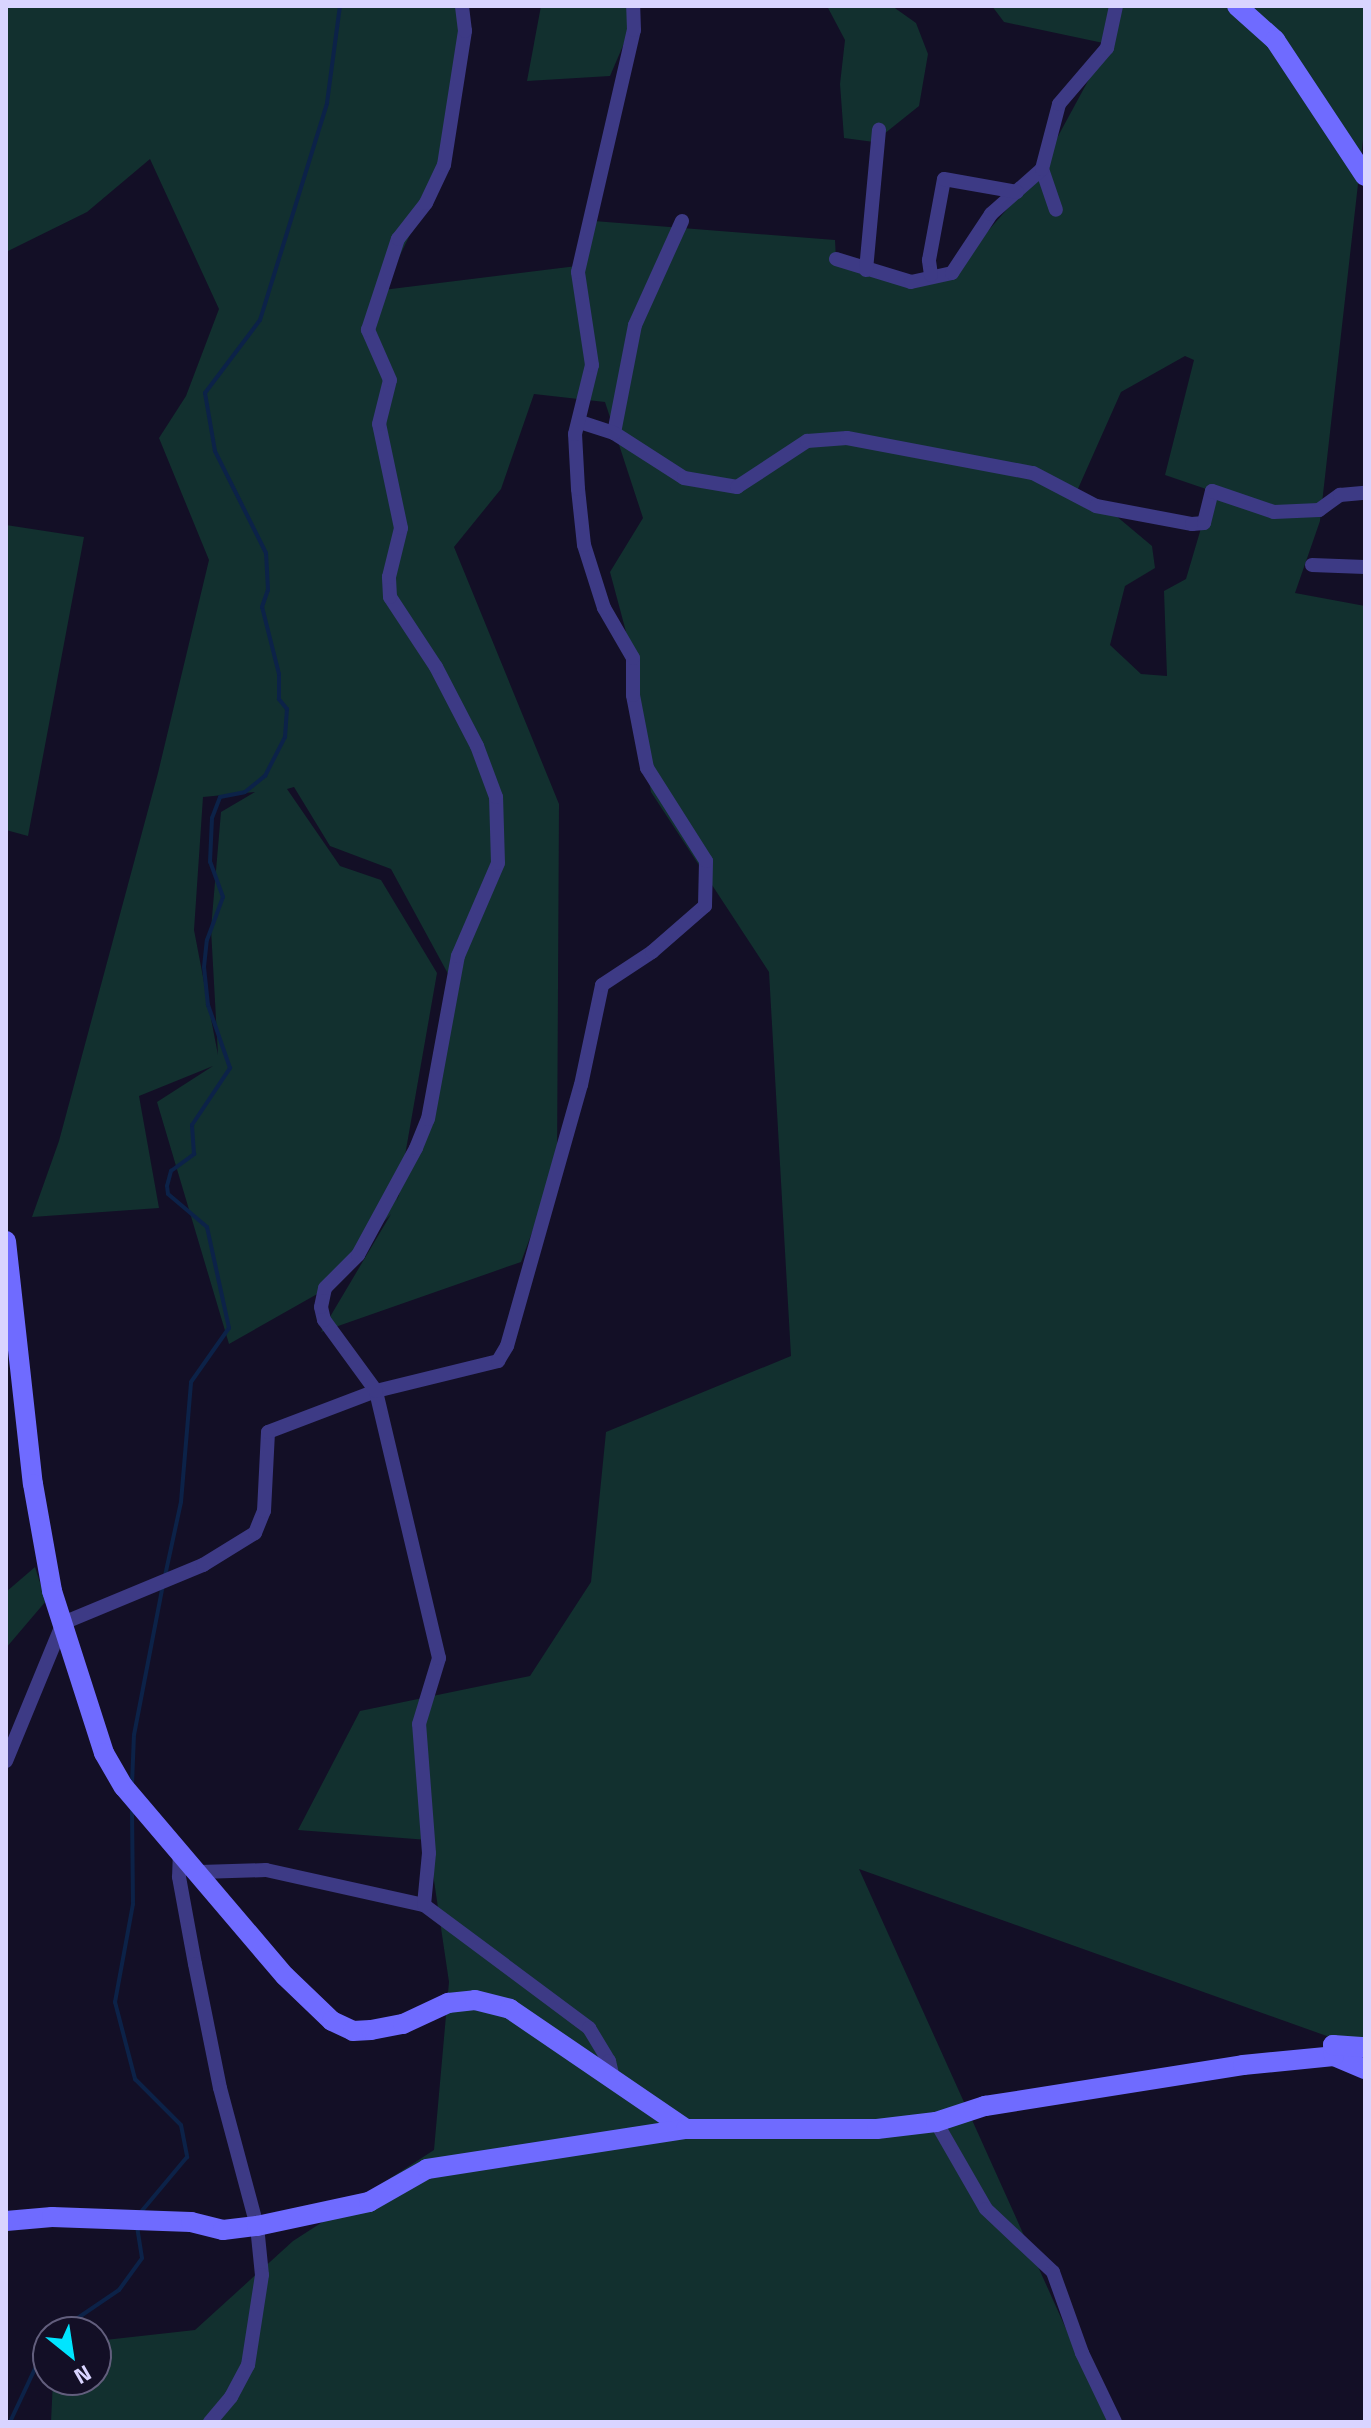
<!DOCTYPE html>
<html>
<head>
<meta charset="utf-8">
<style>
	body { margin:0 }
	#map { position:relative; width:1371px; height:2428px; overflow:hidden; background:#130f26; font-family:"Titillium Web",sans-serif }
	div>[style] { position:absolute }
	.green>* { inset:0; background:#12302f }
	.stream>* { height:4px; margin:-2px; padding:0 2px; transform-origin:2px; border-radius:2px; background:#0c2248 }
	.street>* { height:14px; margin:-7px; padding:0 7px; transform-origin:7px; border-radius:7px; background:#3d3a85 }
	.secondary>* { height:20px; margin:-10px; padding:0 10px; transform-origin:10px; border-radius:10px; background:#6f6bff }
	span { translate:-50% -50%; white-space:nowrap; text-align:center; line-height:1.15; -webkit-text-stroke:6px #130f26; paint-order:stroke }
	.frame { position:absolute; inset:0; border:8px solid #d9d4ff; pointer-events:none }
	.north { position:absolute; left:32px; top:2316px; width:80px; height:80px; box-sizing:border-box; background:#130f26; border:2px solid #625e7d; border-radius:50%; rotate:150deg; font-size:22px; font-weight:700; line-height:32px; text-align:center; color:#d9d4ff }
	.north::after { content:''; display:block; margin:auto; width:28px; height:36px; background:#00e5ff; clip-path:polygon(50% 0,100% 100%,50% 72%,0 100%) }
</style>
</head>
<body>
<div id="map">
	<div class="green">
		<div style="clip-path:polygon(evenodd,6px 6px,462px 6px,444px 165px,383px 290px,585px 265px,594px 221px,835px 240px,836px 259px,943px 282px,1037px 175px,1108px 44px,1004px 22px,992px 6px,1365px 6px,1365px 122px,1320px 521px,1295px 593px,1365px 606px,1365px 2058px,1352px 2045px,859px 1869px,1108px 2422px,51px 2422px,53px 2380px,96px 2380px,96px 2341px,195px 2330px,293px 2241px,434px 2150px,449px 1982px,428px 1840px,298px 1830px,360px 1711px,530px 1676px,591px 1582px,606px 1432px,791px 1356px,769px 972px,651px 792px,633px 695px,633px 658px,610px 572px,643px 518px,605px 402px,534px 394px,501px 489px,454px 547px,559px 804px,557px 1165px,521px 1262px,321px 1332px,391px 1214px,319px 1293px,229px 1344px,157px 1102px,213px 1066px,139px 1096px,159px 1208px,32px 1217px,59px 1141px,158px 773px,209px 560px,159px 438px,186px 396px,219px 309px,150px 159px,87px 212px,6px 252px,6px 6px,1185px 356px,1194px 360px,1165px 475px,1212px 491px,1186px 579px,1164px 591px,1167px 676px,1141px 674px,1110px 645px,1125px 586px,1155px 568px,1152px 546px,1115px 515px,1073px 500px,1121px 392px,1185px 356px,6px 6px,294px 787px,330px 846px,391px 869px,453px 983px,438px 1070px,397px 1201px,437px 973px,381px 880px,340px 866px,287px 789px,294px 787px,6px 6px,255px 792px,221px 812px,211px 929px,218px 1055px,194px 930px,203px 797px,255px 792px)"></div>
		<div style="clip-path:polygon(541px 6px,640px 6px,610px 76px,527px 81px)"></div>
		<div style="clip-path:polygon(827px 6px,892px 6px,916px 23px,928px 54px,919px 106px,874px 142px,844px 138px,840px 84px,845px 40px)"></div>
		<div style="clip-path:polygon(6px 525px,84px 537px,28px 836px,6px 830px)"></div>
		<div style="clip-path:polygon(35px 1567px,46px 1601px,6px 1648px,6px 1592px)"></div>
	</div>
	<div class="stream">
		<div style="left:165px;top:1576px;width:76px;rotate:-77.8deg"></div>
		<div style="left:181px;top:1502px;width:120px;rotate:-85.2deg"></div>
		<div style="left:191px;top:1382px;width:66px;rotate:-54.9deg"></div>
		<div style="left:229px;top:1328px;width:103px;rotate:-102.3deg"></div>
		<div style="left:207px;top:1227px;width:51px;rotate:-139.8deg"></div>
		<div style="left:168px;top:1194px;width:8px;rotate:-97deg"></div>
		<div style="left:167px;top:1186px;width:16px;rotate:-75deg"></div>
		<div style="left:171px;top:1171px;width:29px;rotate:-36deg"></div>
		<div style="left:194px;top:1154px;width:29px;rotate:-94deg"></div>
		<div style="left:192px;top:1125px;width:69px;rotate:-56.3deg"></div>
		<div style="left:230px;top:1068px;width:67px;rotate:-109.2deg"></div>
		<div style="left:208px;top:1005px;width:38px;rotate:-96deg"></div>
		<div style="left:204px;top:967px;width:27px;rotate:-84deg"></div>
		<div style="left:207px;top:940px;width:46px;rotate:-69.6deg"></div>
		<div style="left:223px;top:897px;width:37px;rotate:-110deg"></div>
		<div style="left:210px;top:862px;width:44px;rotate:-87.4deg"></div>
		<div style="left:212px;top:818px;width:22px;rotate:-69deg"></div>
		<div style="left:220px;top:797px;width:25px;rotate:-11deg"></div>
		<div style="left:245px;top:792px;width:26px;rotate:-39deg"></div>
		<div style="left:265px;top:776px;width:44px;rotate:-62.9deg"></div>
		<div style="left:285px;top:737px;width:28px;rotate:-86deg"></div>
		<div style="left:287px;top:709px;width:13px;rotate:-129deg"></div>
		<div style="left:279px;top:699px;width:25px;rotate:-90deg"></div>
		<div style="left:279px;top:674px;width:69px;rotate:-104.2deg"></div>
		<div style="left:262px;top:607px;width:18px;rotate:-71deg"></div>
		<div style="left:268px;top:590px;width:37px;rotate:-93deg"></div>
		<div style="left:266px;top:553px;width:114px;rotate:-116.6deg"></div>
		<div style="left:215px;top:451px;width:59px;rotate:-99.8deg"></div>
		<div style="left:205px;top:393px;width:91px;rotate:-53deg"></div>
		<div style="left:260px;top:320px;width:227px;rotate:-72.8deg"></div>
		<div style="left:327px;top:103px;width:98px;rotate:-82.4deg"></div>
		<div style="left:132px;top:1784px;width:49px;rotate:-87.7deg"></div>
		<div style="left:134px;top:1735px;width:153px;rotate:-79.1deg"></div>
		<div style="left:132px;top:1809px;width:95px;rotate:89.4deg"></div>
		<div style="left:133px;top:1904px;width:100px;rotate:100.4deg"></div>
		<div style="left:115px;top:2002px;width:80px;rotate:75.4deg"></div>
		<div style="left:135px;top:2079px;width:65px;rotate:45deg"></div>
		<div style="left:181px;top:2125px;width:33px;rotate:79deg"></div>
		<div style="left:187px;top:2157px;width:73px;rotate:130deg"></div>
		<div style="left:57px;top:2332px;width:75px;rotate:-34.1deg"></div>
		<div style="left:119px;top:2290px;width:39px;rotate:-54deg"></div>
		<div style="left:142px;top:2258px;width:33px;rotate:-99deg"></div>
		<div style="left:10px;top:2422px;width:89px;rotate:-64.9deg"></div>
	</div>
	<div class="street">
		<div style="left:1042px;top:169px;width:43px;rotate:71.1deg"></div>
		<div style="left:682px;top:221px;width:114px;rotate:114.3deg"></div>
		<div style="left:635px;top:325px;width:110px;rotate:101deg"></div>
		<div style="left:614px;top:433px;width:83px;rotate:32.7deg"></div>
		<div style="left:684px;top:478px;width:54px;rotate:9.6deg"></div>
		<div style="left:737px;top:487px;width:84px;rotate:-33.3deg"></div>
		<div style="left:807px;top:441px;width:40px;rotate:-4.3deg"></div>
		<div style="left:847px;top:438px;width:189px;rotate:10.7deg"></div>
		<div style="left:1033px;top:473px;width:71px;rotate:27.6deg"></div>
		<div style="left:1096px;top:506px;width:98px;rotate:10.6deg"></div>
		<div style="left:1192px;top:524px;width:12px;rotate:-5deg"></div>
		<div style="left:1204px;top:523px;width:33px;rotate:-76deg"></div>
		<div style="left:1212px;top:491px;width:65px;rotate:18.7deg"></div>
		<div style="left:1274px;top:512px;width:45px;rotate:-2.5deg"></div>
		<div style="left:1319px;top:510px;width:26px;rotate:-36deg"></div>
		<div style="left:1340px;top:495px;width:25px;rotate:-5deg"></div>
		<div style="left:836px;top:259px;width:78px;rotate:17deg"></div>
		<div style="left:911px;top:282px;width:42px;rotate:-12.4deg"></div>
		<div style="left:952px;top:273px;width:71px;rotate:-56.5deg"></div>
		<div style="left:991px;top:214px;width:68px;rotate:-41.4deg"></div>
		<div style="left:1042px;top:169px;width:67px;rotate:-75.3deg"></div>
		<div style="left:1059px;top:104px;width:74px;rotate:-49.4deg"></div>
		<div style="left:1107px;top:48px;width:43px;rotate:-77.9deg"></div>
		<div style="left:866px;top:270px;width:141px;rotate:-84.7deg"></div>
		<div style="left:931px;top:275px;width:15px;rotate:-98deg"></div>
		<div style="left:929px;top:260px;width:82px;rotate:-79.5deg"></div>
		<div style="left:944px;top:179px;width:74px;rotate:10.1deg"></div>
		<div style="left:580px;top:422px;width:36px;rotate:18deg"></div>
		<div style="left:1312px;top:565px;width:53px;rotate:2.2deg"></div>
		<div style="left:6px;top:1761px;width:149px;rotate:-67.6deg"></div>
		<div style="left:63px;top:1623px;width:152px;rotate:-22.5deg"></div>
		<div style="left:203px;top:1565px;width:61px;rotate:-31.6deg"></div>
		<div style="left:255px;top:1533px;width:24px;rotate:-68deg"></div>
		<div style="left:264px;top:1511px;width:79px;rotate:-87.1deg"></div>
		<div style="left:268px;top:1432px;width:116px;rotate:-20.8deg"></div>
		<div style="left:376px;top:1391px;width:126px;rotate:-13.8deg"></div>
		<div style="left:498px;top:1361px;width:17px;rotate:-59deg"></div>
		<div style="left:507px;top:1346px;width:271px;rotate:-74.2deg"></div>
		<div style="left:581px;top:1085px;width:102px;rotate:-78.1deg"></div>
		<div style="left:602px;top:985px;width:60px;rotate:-33.4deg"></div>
		<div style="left:652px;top:952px;width:70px;rotate:-41deg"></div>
		<div style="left:705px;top:906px;width:45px;rotate:-88.7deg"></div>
		<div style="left:706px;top:861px;width:110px;rotate:-122.4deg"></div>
		<div style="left:647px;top:768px;width:74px;rotate:-100.9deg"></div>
		<div style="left:633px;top:695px;width:37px;rotate:-90deg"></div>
		<div style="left:633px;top:658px;width:58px;rotate:-120.1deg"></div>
		<div style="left:604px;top:608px;width:66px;rotate:-107.6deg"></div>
		<div style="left:584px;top:545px;width:56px;rotate:-96.1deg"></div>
		<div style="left:578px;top:489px;width:55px;rotate:-93.1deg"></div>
		<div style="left:575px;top:434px;width:71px;rotate:-76.2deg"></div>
		<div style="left:592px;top:365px;width:94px;rotate:-98.6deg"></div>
		<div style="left:578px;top:272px;width:248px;rotate:-77deg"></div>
		<div style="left:634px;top:30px;width:24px;rotate:-92deg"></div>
		<div style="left:180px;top:1850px;width:27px;rotate:92deg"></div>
		<div style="left:179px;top:1877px;width:88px;rotate:79.6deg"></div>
		<div style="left:195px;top:1964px;width:126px;rotate:78.6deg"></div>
		<div style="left:220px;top:2088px;width:143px;rotate:75deg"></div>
		<div style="left:257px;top:2226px;width:49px;rotate:84.2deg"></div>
		<div style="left:262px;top:2275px;width:91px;rotate:98.8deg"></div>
		<div style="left:248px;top:2365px;width:36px;rotate:118deg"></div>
		<div style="left:231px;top:2397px;width:33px;rotate:130deg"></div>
		<div style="left:200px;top:1872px;width:66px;rotate:-1.7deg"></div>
		<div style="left:266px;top:1870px;width:162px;rotate:12.5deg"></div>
		<div style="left:424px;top:1905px;width:206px;rotate:36.7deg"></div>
		<div style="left:589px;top:2028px;width:39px;rotate:59deg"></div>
		<div style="left:609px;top:2061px;width:22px;rotate:77deg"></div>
		<div style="left:424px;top:1905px;width:52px;rotate:-84.5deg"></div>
		<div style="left:429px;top:1853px;width:129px;rotate:-94.4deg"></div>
		<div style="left:419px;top:1724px;width:69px;rotate:-73.1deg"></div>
		<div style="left:439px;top:1658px;width:274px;rotate:-103.3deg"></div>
		<div style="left:376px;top:1391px;width:88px;rotate:-126.2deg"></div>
		<div style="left:324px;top:1320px;width:13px;rotate:-103deg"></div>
		<div style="left:321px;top:1307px;width:19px;rotate:-78deg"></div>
		<div style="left:325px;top:1288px;width:47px;rotate:-45deg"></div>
		<div style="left:358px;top:1255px;width:122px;rotate:-61.5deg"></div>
		<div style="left:416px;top:1148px;width:31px;rotate:-68deg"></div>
		<div style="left:428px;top:1119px;width:166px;rotate:-79.6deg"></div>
		<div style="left:458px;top:956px;width:101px;rotate:-66.7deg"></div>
		<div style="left:498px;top:863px;width:66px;rotate:-91.7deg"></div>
		<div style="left:496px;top:797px;width:54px;rotate:-110.4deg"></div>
		<div style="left:477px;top:746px;width:89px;rotate:-117.4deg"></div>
		<div style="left:436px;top:667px;width:84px;rotate:-123.3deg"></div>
		<div style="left:390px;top:597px;width:20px;rotate:-93deg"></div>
		<div style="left:389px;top:577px;width:50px;rotate:-76.2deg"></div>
		<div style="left:401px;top:528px;width:106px;rotate:-101.9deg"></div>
		<div style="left:379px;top:424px;width:45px;rotate:-76deg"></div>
		<div style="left:390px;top:380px;width:55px;rotate:-113.7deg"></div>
		<div style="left:368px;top:330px;width:96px;rotate:-71.8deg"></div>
		<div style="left:398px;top:239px;width:46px;rotate:-52.1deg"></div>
		<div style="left:426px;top:203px;width:42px;rotate:-64.7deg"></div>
		<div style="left:444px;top:165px;width:136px;rotate:-81.1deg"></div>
		<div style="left:465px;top:31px;width:25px;rotate:-97deg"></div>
		<div style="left:936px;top:2122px;width:100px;rotate:60.1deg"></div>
		<div style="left:986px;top:2209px;width:92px;rotate:43.2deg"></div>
		<div style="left:1053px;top:2272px;width:86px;rotate:70.3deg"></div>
		<div style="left:1082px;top:2353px;width:76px;rotate:64.4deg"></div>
	</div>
	<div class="secondary">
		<div style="left:1237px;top:6px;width:51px;rotate:41.8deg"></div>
		<div style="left:1275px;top:40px;width:163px;rotate:56.5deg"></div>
		<div style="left:6px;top:1241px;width:244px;rotate:83.7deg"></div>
		<div style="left:33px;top:1484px;width:109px;rotate:79.9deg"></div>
		<div style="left:52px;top:1591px;width:170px;rotate:72.2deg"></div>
		<div style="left:104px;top:1753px;width:39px;rotate:60deg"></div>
		<div style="left:124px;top:1787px;width:248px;rotate:49.6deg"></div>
		<div style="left:285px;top:1976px;width:65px;rotate:43.8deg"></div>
		<div style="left:332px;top:2021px;width:23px;rotate:25deg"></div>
		<div style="left:353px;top:2031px;width:18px;rotate:-3deg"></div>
		<div style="left:371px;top:2030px;width:33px;rotate:-11deg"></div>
		<div style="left:403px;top:2024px;width:50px;rotate:-25deg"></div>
		<div style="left:448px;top:2003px;width:27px;rotate:-6deg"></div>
		<div style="left:475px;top:2000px;width:36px;rotate:14deg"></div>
		<div style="left:510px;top:2009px;width:213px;rotate:34.3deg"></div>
		<div style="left:1334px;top:2056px;width:34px;rotate:23deg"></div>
		<div style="left:6px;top:2221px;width:46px;rotate:-5deg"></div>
		<div style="left:52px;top:2217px;width:139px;rotate:2.1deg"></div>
		<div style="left:191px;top:2222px;width:33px;rotate:14deg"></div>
		<div style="left:223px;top:2230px;width:34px;rotate:-7deg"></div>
		<div style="left:257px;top:2226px;width:115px;rotate:-12.1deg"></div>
		<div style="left:369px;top:2202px;width:67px;rotate:-29.6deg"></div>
		<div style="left:427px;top:2169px;width:262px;rotate:-8.8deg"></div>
		<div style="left:686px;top:2129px;width:191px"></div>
		<div style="left:877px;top:2129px;width:59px;rotate:-6.8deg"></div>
		<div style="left:936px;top:2122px;width:52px;rotate:-18.1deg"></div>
		<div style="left:985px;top:2106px;width:261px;rotate:-9deg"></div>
		<div style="left:1243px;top:2065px;width:91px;rotate:-5.6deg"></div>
		<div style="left:1334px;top:2056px;width:11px;rotate:-95deg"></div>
		<div style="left:1333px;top:2045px;width:32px;rotate:4deg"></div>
	</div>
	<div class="frame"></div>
	<div class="north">N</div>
</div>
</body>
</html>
